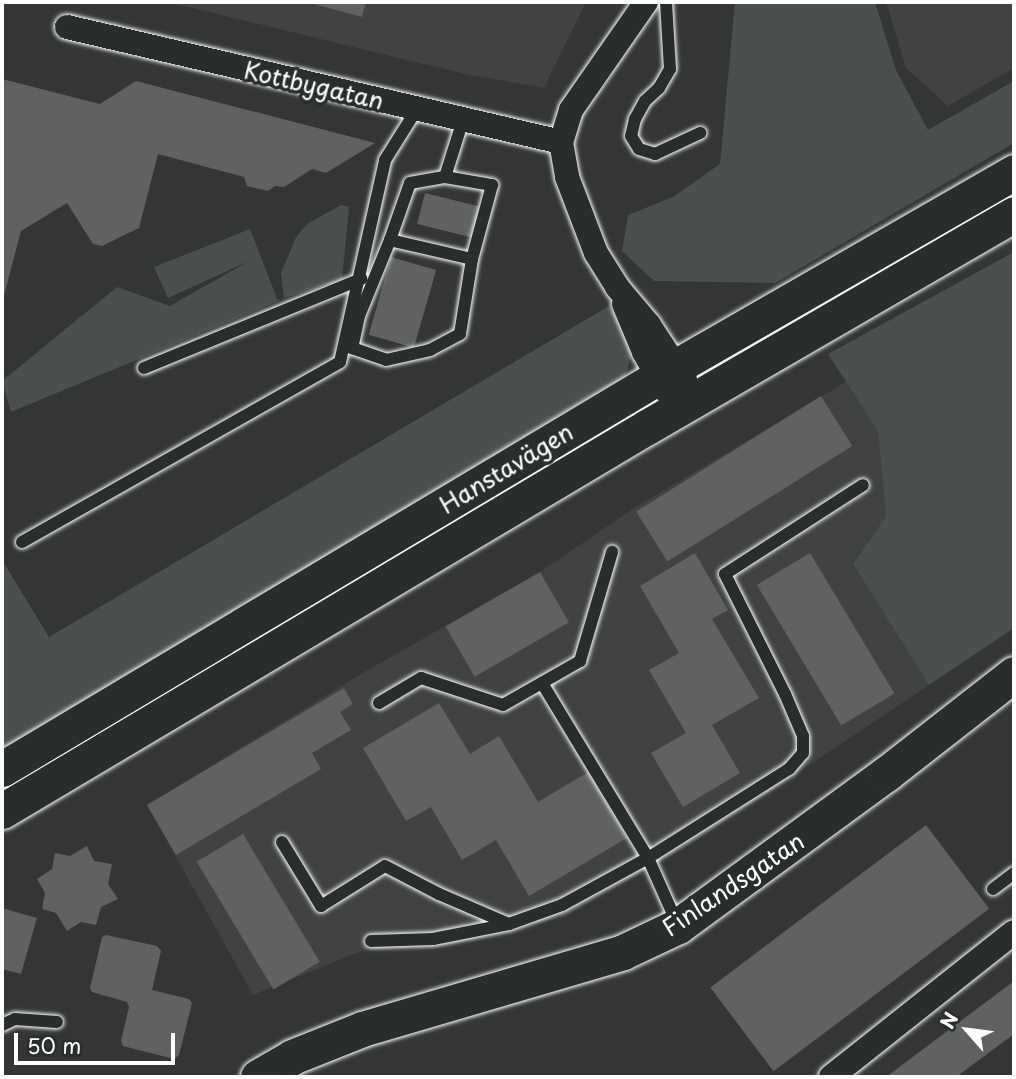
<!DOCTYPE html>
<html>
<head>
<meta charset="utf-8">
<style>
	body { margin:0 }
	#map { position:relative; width:1016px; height:1079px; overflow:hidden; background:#333536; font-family:"Playpen Sans",sans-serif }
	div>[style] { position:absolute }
	.built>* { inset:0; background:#404243 }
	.green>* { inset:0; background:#4c4f50 }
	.building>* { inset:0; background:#5f6162; transform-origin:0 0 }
	.roads { filter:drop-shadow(0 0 2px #fff) drop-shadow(0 0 2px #fff) }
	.lane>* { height:12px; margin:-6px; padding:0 6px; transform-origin:6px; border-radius:6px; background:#2a2d2e }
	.street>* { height:24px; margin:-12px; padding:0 12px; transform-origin:12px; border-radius:12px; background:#2a2d2e }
	.secondary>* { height:35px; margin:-17.5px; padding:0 17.5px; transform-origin:17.5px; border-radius:17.5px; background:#2a2d2e }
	span { translate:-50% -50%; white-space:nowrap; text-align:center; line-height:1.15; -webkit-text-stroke:7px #2a2d2e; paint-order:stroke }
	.street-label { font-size:24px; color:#fff }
	.frame { position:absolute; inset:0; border:4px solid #fff; pointer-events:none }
	.north { position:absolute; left:932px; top:995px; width:70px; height:70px; -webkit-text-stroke:5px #2a2d2e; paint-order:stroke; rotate:298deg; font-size:19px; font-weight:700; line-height:28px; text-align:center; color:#fff }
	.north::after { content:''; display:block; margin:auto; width:24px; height:32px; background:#fff; clip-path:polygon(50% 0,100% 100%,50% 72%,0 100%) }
	.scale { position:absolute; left:14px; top:1033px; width:161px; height:32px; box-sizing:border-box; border:4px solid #fff; border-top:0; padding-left:9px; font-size:21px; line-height:24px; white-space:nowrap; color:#fff; -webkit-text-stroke:5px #2a2d2e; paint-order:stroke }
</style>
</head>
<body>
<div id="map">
	<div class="built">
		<div style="clip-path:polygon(167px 2px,586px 2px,544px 88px,469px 75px)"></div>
		<div style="clip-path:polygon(886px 2px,1014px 2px,1014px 68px,948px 106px,906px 68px)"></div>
		<div style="clip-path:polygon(846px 382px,878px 430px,886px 516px,853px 564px,929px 685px,694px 842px,566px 916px,447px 945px,364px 950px,253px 995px,147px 805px,361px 674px,540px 572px,634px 508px)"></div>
	</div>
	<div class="green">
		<div style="clip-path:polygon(735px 2px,875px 2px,896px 70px,928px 130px,1014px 81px,1014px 143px,775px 283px,654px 281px,622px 251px,628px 215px,673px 197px,720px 164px)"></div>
		<div style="clip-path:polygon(341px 205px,349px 207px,342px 280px,284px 298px,281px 273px,296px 237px,307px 224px)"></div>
		<div style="clip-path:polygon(250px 229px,278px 301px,11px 412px,2px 381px,117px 287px,170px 306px,249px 261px,168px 298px,154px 267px)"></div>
		<div style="clip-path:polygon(1014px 252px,1014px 628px,929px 685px,853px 564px,886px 516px,878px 431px,828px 354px)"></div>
		<div style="clip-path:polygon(609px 306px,634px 347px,625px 377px,2px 749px,2px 560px,49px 637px)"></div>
	</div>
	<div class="building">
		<div style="clip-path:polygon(306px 2px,366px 2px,362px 17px)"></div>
		<div style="clip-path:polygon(2px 79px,100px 104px,136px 81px,375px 143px,326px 173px,312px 169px,284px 187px,275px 186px,268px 191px,247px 186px,244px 177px,158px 154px,139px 228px,102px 246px,93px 244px,67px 203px,21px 231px,2px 303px)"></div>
		<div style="left:425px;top:193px;width:59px;height:32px;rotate:14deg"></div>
		<div style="left:391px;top:257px;width:47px;height:81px;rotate:16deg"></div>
		<div style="left:821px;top:396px;width:59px;height:218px;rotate:58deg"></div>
		<div style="clip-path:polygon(695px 553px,728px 610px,712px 619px,759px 698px,712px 725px,740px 773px,683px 807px,651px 753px,686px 733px,649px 670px,679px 653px,640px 586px)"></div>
		<div style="left:810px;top:553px;width:164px;height:62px;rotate:59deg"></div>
		<div style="left:540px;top:572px;width:58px;height:109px;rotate:60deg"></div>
		<div style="clip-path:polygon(344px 688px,353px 704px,340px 712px,351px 730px,312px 753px,321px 769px,176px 855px,147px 805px)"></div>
		<div style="clip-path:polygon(439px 703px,470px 754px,499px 736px,538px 802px,588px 772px,627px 838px,529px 896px,496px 840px,462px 860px,431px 807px,406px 821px,363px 748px)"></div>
		<div style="left:926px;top:825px;width:105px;height:270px;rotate:53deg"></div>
		<div style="left:243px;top:834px;width:149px;height:54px;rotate:59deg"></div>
		<div style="clip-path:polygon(87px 846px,94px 861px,112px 864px,108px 884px,118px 899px,101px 907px,96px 925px,81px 922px,67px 931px,56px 913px,42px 909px,45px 893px,37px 879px,52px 869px,55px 853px,70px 856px)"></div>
		<div style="clip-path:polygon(2px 908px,37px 918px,21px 974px,2px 969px)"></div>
		<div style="clip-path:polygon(106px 935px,157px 946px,161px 951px,152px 990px,189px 999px,192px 1003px,179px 1055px,174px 1059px,123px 1046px,121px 1041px,129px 1007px,127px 1002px,92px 992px,90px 988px,102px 937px)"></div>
		<div style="clip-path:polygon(1014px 981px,1014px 1034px,956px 1077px,886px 1077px)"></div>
	</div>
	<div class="roads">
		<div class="lane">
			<div style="left:666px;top:2px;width:67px;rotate:86.6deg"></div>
			<div style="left:670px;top:69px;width:22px;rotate:120deg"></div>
			<div style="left:659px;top:88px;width:19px;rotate:137deg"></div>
			<div style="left:645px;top:101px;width:21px;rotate:119deg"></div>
			<div style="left:635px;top:119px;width:17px;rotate:103deg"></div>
			<div style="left:631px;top:136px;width:15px;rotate:58deg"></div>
			<div style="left:639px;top:149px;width:17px;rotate:17deg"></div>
			<div style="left:655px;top:154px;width:50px;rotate:-25deg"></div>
			<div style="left:445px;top:177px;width:48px;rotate:9.7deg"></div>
			<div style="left:492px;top:185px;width:77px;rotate:105.1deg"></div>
			<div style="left:472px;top:259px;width:84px;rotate:-167deg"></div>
			<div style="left:390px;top:240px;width:60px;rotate:-70.7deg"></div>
			<div style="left:410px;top:183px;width:36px;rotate:-10deg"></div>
			<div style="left:445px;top:177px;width:60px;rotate:-72.5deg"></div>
			<div style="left:390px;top:240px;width:82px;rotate:112.2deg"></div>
			<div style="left:359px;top:316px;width:33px;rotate:102deg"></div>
			<div style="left:352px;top:348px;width:36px;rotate:19deg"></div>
			<div style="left:386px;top:360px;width:45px;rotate:-12.8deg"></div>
			<div style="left:430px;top:350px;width:34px;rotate:-28deg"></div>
			<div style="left:460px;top:334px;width:76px;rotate:-80.9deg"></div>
			<div style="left:144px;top:368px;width:235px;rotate:-22.3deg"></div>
			<div style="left:22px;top:542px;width:365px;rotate:-29.5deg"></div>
			<div style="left:340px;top:362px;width:207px;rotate:-77.4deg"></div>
			<div style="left:385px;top:160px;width:60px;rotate:-57.9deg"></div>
			<div style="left:542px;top:683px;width:205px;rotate:58.8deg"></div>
			<div style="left:648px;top:858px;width:71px;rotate:66deg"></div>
			<div style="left:379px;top:703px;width:49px;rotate:-30.8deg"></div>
			<div style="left:421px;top:678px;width:86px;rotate:18.2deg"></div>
			<div style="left:503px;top:705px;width:89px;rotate:-29.7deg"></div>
			<div style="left:580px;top:661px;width:114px;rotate:-73.6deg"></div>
			<div style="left:282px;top:842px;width:75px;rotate:58.6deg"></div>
			<div style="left:321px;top:906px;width:75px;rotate:-32deg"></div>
			<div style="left:385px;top:866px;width:61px;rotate:27.4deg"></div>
			<div style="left:439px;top:894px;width:76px;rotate:23.2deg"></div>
			<div style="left:509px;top:924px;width:56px;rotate:-19.7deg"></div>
			<div style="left:562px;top:905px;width:98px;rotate:-28.7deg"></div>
			<div style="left:648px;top:858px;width:167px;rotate:-32.3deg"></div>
			<div style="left:789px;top:769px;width:21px;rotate:-49deg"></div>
			<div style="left:803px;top:753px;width:17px;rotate:-90deg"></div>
			<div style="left:803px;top:736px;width:46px;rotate:-113.2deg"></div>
			<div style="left:785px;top:694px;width:134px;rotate:-116.6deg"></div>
			<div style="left:725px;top:574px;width:164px;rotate:-32.8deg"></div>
			<div style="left:993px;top:889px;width:26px;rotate:-37deg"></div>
			<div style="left:371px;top:941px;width:62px;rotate:-1.8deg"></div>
			<div style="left:433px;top:939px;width:77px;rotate:-11.2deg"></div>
			<div style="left:2px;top:1025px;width:14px;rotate:-25deg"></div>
			<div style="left:15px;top:1019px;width:42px;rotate:4.1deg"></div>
		</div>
		<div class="street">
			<div style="left:646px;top:2px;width:131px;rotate:124.8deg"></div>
			<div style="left:571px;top:110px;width:34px;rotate:107deg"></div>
			<div style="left:561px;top:142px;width:36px;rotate:80deg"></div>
			<div style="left:567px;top:177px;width:81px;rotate:69.1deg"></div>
			<div style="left:596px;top:253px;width:40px;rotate:58deg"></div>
			<div style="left:617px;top:287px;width:50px;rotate:49.9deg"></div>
			<div style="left:649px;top:325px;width:66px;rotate:56.8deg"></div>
			<div style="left:67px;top:27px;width:507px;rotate:13.1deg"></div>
			<div style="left:624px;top:304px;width:52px;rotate:67.4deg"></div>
			<div style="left:644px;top:352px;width:45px;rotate:60.6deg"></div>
			<div style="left:831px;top:1077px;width:233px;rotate:-38.4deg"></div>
		</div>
		<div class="secondary">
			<div style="left:2px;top:769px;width:786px;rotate:-30.84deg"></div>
			<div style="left:677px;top:366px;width:389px;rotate:-29.9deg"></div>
			<div style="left:2px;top:811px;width:751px;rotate:-30.77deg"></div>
			<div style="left:647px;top:427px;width:424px;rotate:-30.1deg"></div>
			<div style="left:258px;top:1077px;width:39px;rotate:-30deg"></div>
			<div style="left:292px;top:1057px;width:75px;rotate:-21.8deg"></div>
			<div style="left:362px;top:1029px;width:272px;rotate:-16.4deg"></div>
			<div style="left:623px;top:952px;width:61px;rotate:-25.3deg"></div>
			<div style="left:678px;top:926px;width:258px;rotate:-36.2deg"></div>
			<div style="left:886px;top:774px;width:162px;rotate:-38deg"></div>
		</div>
	</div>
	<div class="street-label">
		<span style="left:314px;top:85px;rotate:13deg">Kottbygatan</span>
		<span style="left:506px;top:468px;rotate:-31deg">Hanstavägen</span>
		<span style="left:733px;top:884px;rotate:-34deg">Finlandsgatan</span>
	</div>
	<div class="frame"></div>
	<div class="north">N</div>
	<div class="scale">50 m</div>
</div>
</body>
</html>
